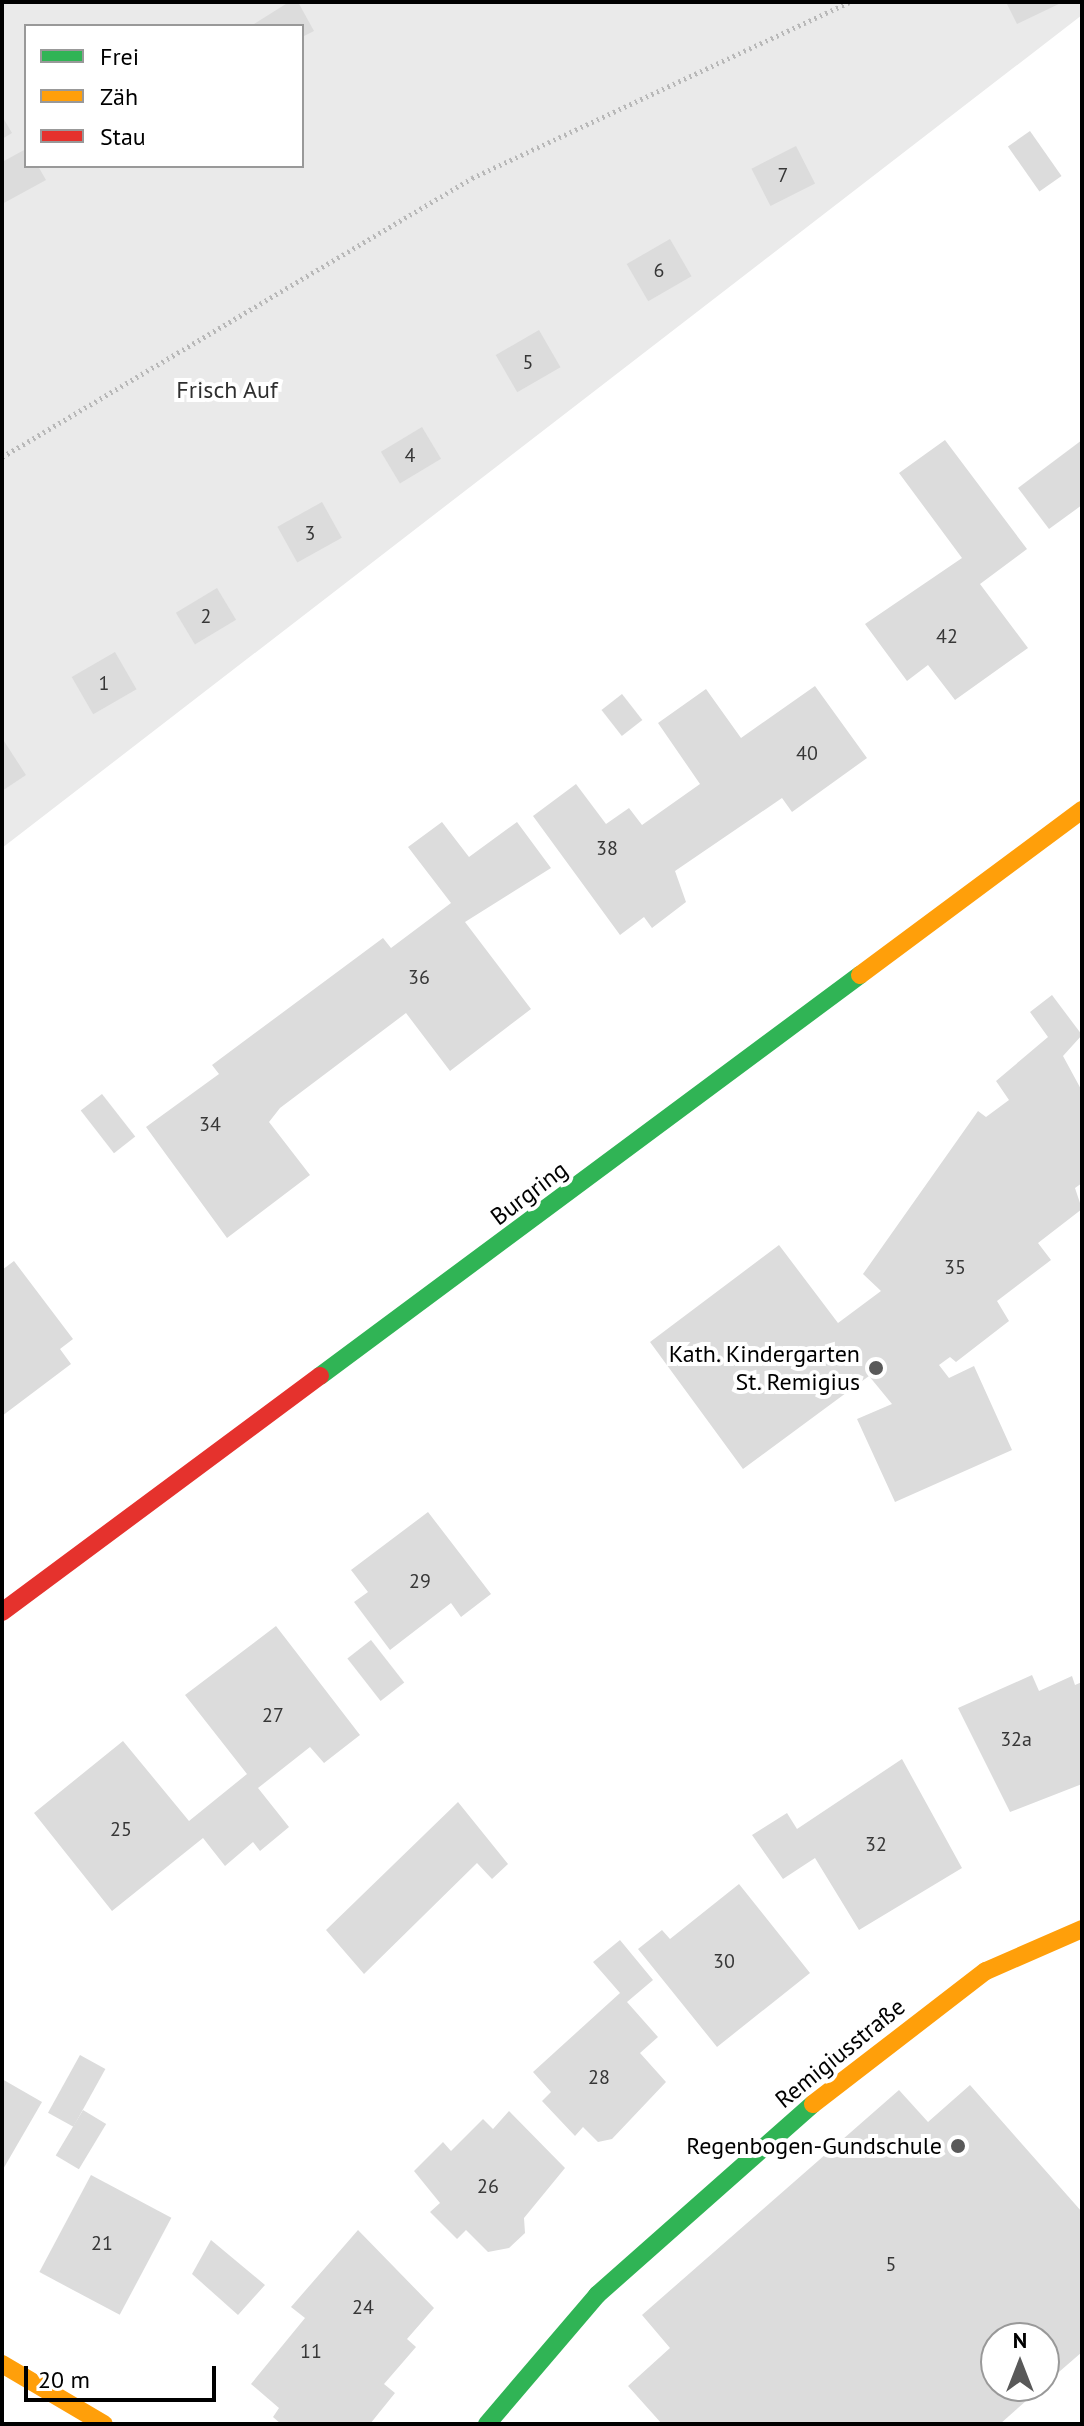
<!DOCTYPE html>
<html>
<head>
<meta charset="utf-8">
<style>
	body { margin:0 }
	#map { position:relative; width:1084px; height:2426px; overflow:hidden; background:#fff; font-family:"PT Sans",sans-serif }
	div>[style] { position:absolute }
	.green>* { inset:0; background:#eaeaea }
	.building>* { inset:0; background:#dcdcdc; transform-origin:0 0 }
	.path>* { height:5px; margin-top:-2.5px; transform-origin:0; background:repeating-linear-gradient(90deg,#b8b8b8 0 2px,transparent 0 6px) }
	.fast>* { height:18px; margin:-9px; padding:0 9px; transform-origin:9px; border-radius:9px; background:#30b455 }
	.slow>* { height:18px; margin:-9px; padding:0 9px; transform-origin:9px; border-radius:9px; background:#ff9f0a }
	.jam>* { height:18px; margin:-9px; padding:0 9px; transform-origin:9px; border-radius:9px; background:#e5322d }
	.dots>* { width:22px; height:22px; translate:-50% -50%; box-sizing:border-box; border:4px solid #fff; border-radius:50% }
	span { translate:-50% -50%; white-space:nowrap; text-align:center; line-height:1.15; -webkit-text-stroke:8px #fff; paint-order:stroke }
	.number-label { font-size:20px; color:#373737 }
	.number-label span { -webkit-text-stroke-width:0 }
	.park-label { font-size:24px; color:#2f2f2f }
	.street-label { font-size:24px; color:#000 }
	.poi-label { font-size:24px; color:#000 }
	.right { translate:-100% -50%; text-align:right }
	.frame { position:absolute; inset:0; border:4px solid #000; pointer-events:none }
	.legend { position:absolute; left:24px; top:24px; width:280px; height:144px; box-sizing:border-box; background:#fff; border:2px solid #999; margin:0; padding:10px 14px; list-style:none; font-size:24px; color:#000 }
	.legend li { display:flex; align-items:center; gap:16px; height:40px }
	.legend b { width:40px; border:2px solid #999 }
	.north { position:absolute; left:980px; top:2322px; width:80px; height:80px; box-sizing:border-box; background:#fff; border:2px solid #999; border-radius:50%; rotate:0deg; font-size:22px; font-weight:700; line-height:32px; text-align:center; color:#000 }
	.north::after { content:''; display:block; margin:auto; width:28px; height:36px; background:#595959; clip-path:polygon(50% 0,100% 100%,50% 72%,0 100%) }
	.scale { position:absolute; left:24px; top:2366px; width:192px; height:36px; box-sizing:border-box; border:4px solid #000; border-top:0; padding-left:10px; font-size:24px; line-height:28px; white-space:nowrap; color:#000; -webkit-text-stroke:6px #fff; paint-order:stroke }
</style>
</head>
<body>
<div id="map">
	<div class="green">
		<div style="clip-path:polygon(evenodd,2px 2px,1082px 2px,1082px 15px,2px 848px,2px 2px,26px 26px,302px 26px,302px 166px,26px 166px,26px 26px)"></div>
	</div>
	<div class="building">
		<div style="clip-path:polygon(289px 2px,298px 2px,314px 31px,302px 37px,302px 26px,251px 26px)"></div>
		<div style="clip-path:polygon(1006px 2px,1063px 2px,1017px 24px)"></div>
		<div style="clip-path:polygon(2px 116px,12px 133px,2px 139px)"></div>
		<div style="left:1030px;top:131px;width:55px;height:27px;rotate:55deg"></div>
		<div style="left:796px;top:146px;width:42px;height:50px;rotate:63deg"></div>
		<div style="clip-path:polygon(26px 149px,26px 166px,38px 166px,46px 180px,2px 204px,2px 162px)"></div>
		<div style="left:670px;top:239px;width:43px;height:50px;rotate:60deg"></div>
		<div style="left:539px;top:330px;width:43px;height:50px;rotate:60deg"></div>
		<div style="left:422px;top:427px;width:37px;height:48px;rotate:59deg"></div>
		<div style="clip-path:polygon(945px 440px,1027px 549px,980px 584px,1028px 648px,955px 700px,928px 665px,907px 681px,865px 624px,962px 558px,899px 473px)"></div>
		<div style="clip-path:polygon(1082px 440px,1082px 505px,1049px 529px,1018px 488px)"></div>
		<div style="left:322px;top:502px;width:41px;height:51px;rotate:61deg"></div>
		<div style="left:217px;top:588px;width:37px;height:48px;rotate:59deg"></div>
		<div style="left:115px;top:652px;width:43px;height:50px;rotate:60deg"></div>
		<div style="clip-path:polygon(815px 686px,867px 758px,792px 812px,782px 798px,675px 871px,686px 902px,652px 928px,644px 917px,620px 935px,533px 816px,576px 784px,606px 824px,629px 808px,642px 825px,700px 784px,658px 723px,706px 689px,741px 738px)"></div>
		<div style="left:622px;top:694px;width:33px;height:26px;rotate:52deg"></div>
		<div style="clip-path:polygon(2px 738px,26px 775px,2px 791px)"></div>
		<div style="clip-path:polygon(442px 822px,469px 857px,517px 822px,551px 868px,465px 922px,531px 1009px,450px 1071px,406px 1013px,280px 1108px,269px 1122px,310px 1175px,227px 1238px,146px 1127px,219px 1074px,212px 1065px,383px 938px,391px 948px,451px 903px,408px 847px)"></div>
		<div style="clip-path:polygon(1052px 995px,1082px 1035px,1063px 1056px,1082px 1091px,1082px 1183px,1075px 1188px,1082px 1209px,1038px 1243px,1051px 1260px,997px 1301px,1009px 1321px,956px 1362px,950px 1357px,939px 1365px,949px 1378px,974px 1366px,1012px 1450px,895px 1502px,857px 1419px,892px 1404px,869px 1376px,743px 1469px,650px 1342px,779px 1245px,838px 1323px,881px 1291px,863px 1274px,978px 1111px,986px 1117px,1009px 1100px,996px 1081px,1048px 1037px,1030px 1012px)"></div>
		<div style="left:102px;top:1094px;width:54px;height:27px;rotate:52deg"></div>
		<div style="clip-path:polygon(14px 1261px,73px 1339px,60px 1349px,71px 1364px,2px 1416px,2px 1270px)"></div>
		<div style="clip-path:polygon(428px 1512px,491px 1594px,461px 1617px,451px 1603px,390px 1650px,354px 1602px,368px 1592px,351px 1570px)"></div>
		<div style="clip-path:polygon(276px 1626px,360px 1735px,324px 1763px,310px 1747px,258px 1788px,289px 1827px,260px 1851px,253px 1842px,225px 1866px,203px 1838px,112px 1911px,34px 1813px,123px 1741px,189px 1821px,247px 1774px,185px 1695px)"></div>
		<div style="left:371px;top:1640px;width:54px;height:30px;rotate:52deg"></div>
		<div style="clip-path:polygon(1032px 1675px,1039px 1691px,1072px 1676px,1075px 1685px,1082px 1682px,1082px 1784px,1010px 1812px,958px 1708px)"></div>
		<div style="clip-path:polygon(902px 1759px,962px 1868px,859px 1930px,815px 1858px,783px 1879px,752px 1835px,787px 1813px,797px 1829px)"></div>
		<div style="clip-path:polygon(458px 1802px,508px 1864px,492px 1879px,477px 1863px,364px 1974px,326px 1930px)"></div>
		<div style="clip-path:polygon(739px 1884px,810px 1973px,717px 2047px,638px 1949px,662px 1930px,670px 1939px)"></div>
		<div style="clip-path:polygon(620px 1940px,653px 1980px,627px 2002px,658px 2037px,640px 2053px,666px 2082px,612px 2139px,598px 2142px,583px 2127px,575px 2136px,542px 2101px,551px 2092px,533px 2072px,620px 1993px,593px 1962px)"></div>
		<div style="left:80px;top:2055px;width:29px;height:66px;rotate:29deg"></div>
		<div style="clip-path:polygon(2px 2079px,42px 2102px,2px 2171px)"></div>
		<div style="clip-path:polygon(970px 2085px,1082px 2212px,1082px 2352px,1044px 2385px,1044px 2338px,996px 2338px,996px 2386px,1043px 2386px,1000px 2424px,662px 2424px,628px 2386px,670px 2348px,642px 2315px,899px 2090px,928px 2122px)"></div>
		<div style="left:83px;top:2110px;width:27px;height:53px;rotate:31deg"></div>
		<div style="clip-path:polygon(509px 2111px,565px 2168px,524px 2218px,525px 2233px,509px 2248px,488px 2252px,466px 2230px,457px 2239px,430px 2212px,440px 2203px,414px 2171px,443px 2142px,451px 2151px,483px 2119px,493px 2129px)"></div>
		<div style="left:91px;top:2175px;width:91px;height:110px;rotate:28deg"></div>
		<div style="clip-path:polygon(358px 2230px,434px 2308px,407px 2339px,416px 2347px,384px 2384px,395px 2393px,370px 2424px,281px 2424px,273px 2417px,279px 2408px,251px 2384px,305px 2318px,291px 2307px)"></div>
		<div style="clip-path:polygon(211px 2240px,265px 2285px,238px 2315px,192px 2274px)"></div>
	</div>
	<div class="path">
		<div style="left:2px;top:457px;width:547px;rotate:-30.69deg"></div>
		<div style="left:472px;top:178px;width:416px;rotate:-25deg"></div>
	</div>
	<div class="fast">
		<div style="left:320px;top:1376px;width:673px;rotate:-36.6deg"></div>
		<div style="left:487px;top:2424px;width:170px;rotate:-49.5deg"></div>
		<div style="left:597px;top:2295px;width:288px;rotate:-41.5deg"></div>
	</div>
	<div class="slow">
		<div style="left:860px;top:975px;width:277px;rotate:-36.6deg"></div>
		<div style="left:813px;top:2104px;width:218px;rotate:-37.6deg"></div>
		<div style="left:986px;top:1971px;width:105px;rotate:-23.6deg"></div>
		<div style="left:2px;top:2364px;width:118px;rotate:30.5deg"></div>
	</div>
	<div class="jam">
		<div style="left:2px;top:1612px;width:396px;rotate:-36.6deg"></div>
	</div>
	<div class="dots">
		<div style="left:876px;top:1368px;background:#595959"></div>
		<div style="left:958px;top:2146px;background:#595959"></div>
	</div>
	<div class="number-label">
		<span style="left:783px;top:175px">7</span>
		<span style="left:659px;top:270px">6</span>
		<span style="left:528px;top:362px">5</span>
		<span style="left:410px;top:455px">4</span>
		<span style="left:310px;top:533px">3</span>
		<span style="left:206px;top:616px">2</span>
		<span style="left:947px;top:636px">42</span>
		<span style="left:104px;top:683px">1</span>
		<span style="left:807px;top:753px">40</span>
		<span style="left:607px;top:848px">38</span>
		<span style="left:419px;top:977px">36</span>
		<span style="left:210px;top:1124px">34</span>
		<span style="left:955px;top:1267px">35</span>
		<span style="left:420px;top:1581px">29</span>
		<span style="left:273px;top:1715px">27</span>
		<span style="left:1016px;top:1739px">32a</span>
		<span style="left:121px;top:1829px">25</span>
		<span style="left:876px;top:1844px">32</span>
		<span style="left:724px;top:1961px">30</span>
		<span style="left:599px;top:2077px">28</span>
		<span style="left:488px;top:2186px">26</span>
		<span style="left:102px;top:2243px">21</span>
		<span style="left:891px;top:2264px">5</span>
		<span style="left:363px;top:2307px">24</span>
		<span style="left:311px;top:2351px">11</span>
	</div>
	<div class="park-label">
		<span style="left:227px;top:390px">Frisch Auf</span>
	</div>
	<div class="street-label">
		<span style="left:529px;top:1193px;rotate:-37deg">Burgring</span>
		<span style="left:840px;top:2053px;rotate:-39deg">Remigiusstraße</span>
	</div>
	<div class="poi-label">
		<span class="right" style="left:860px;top:1368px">Kath. Kindergarten<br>St. Remigius</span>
		<span class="right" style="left:942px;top:2146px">Regenbogen-Gundschule</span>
	</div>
	<div class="frame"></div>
	<ul class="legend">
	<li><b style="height:10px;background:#30b455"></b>Frei</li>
	<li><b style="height:10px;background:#ff9f0a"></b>Zäh</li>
	<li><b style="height:10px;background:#e5322d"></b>Stau</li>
	</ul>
	<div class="north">N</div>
	<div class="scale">20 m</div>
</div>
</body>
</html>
